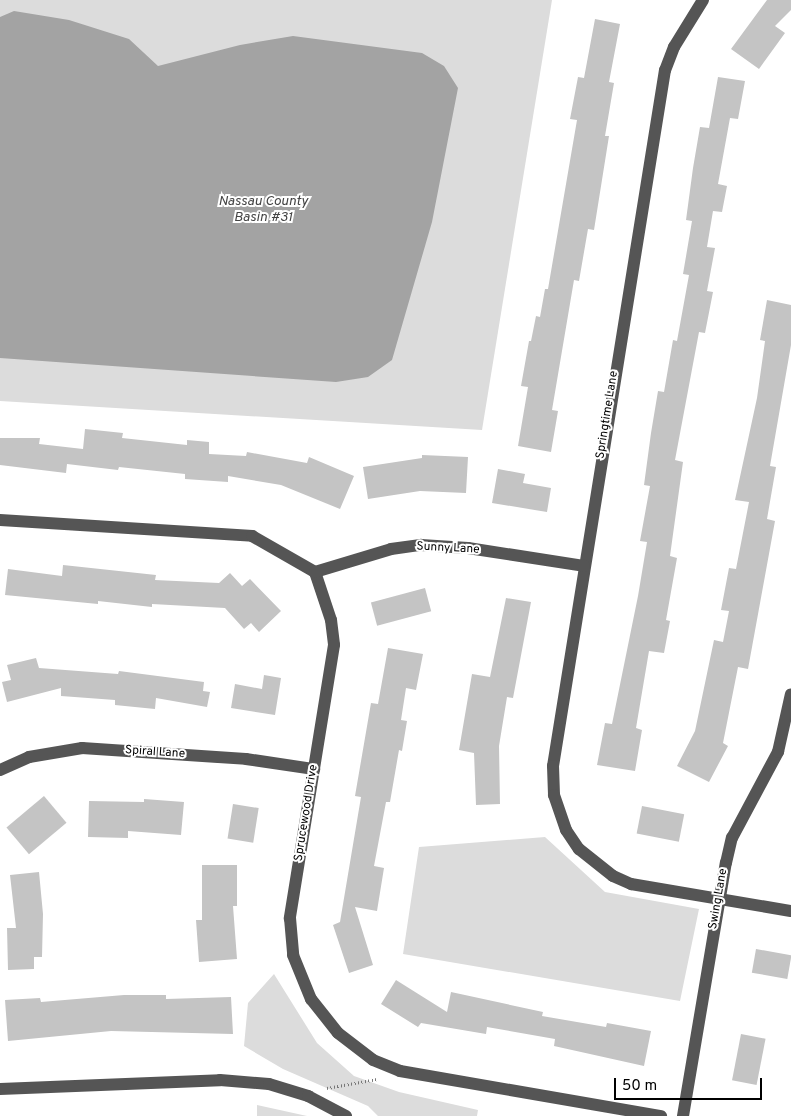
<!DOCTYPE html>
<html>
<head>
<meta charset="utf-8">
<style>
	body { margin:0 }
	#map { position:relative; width:791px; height:1116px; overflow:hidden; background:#fff; font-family:Overpass,sans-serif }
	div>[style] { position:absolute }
	.green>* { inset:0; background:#dcdcdc }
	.water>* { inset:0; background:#a3a3a3 }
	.building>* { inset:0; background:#c4c4c4; transform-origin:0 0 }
	.path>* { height:3px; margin-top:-1.5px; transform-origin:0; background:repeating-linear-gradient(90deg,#777 0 1px,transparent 0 3.5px) }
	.minor>* { height:12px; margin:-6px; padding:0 6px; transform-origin:6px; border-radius:6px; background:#555 }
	span { translate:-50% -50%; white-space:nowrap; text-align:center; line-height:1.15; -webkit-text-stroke:4px #fff; paint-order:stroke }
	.street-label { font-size:12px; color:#000 }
	.water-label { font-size:14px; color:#444; font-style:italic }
	.scale { position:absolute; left:614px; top:1078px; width:148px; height:22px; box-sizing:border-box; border:2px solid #000; border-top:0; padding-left:6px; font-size:15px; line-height:18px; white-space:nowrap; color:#000; -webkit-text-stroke:4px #fff; paint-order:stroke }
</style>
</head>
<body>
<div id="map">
	<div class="green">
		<div style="clip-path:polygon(0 0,552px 0,482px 430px,0 401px)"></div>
		<div style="clip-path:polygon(545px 837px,605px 892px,699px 909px,680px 1001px,403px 954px,419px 847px)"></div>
		<div style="clip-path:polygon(274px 974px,317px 1043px,354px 1076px,399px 1092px,478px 1110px,477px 1116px,378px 1116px,368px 1106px,283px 1069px,244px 1046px,248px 1003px)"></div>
		<div style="clip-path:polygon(257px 1105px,307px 1116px,257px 1116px)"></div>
	</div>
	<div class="water">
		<div style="clip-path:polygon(14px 11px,69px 20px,129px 39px,158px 66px,240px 45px,293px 36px,422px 53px,444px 66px,458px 88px,432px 222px,392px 360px,368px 377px,336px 382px,0 358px,0 17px)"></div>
	</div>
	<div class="building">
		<div style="clip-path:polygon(767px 0,791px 0,791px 10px,775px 26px,785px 33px,759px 69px,731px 49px)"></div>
		<div style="clip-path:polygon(595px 19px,620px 24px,609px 82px,614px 83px,605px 136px,609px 136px,594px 230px,588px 229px,579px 281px,574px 280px,552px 410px,558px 411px,551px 452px,518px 446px,528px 387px,521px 386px,529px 341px,531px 341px,536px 316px,540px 317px,545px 289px,548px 289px,577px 120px,570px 119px,578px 77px,584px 78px)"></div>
		<div style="clip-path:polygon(718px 77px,745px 81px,738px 119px,730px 118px,718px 184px,727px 186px,722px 212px,713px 211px,707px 247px,715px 248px,707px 291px,713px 292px,705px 333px,699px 332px,675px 460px,683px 462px,670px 556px,677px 558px,666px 620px,670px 621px,664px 653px,649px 651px,636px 728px,642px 730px,635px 771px,597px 765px,605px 723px,612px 724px,638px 596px,647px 542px,640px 541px,650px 486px,644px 485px,651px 433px,658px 391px,664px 392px,673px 340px,677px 341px,689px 275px,683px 274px,692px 221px,686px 220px,693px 168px,700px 127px,709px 128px)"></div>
		<div style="clip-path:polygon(767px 300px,791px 305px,791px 345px,770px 466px,776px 467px,767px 519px,775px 521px,748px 669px,738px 667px,723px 743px,728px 746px,709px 782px,677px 766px,695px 731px,714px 640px,723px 642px,729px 611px,721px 610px,729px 568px,736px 569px,749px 502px,735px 500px,757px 398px,765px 341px,760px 340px)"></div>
		<div style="clip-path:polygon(85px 429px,123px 433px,122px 438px,187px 445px,187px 440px,209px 442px,209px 454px,246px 456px,247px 452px,307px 463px,309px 457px,354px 476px,340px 509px,281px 485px,228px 476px,228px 482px,185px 479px,185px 474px,119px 467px,118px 470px,67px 464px,66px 473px,0 465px,0 438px,40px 438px,39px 444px,83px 449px)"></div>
		<div style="clip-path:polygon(422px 455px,468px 457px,466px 493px,420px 491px,368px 499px,363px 467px,422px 458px)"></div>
		<div style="clip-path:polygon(498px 469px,525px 474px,523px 483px,551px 488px,547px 512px,492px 503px)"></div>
		<div style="clip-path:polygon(63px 565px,156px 575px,155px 580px,219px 583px,230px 573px,242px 586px,250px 579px,281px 611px,259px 632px,251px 623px,244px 629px,225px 608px,152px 604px,152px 607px,98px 601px,98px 604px,5px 595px,8px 569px,62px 576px)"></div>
		<div style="left:425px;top:588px;width:24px;height:56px;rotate:75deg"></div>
		<div style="clip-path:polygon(506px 598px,531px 602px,513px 698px,507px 697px,499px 746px,500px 804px,476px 805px,474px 753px,459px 750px,472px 674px,490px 677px)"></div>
		<div style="clip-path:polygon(388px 648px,423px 654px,416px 690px,406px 688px,401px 720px,407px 721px,402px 751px,399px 750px,390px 802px,386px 802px,374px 866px,384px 868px,377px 911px,355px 907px,373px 965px,349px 973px,333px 925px,340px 922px,361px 797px,355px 796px,371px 703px,378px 704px)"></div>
		<div style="clip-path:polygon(36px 658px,39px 668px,118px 674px,119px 671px,204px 682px,203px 691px,210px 692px,207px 707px,156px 698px,155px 709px,115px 705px,115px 700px,61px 696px,61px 688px,7px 702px,2px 682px,11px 680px,7px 665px)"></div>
		<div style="clip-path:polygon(264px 675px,281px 678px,275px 715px,231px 708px,235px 684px,262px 689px)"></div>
		<div style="left:44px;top:796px;width:35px;height:49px;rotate:50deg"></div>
		<div style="clip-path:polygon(144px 799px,184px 802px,181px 835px,128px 831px,128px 838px,88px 837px,89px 801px,144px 802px)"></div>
		<div style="left:233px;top:804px;width:26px;height:35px;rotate:9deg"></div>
		<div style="left:642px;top:806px;width:43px;height:28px;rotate:11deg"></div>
		<div style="clip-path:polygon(202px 865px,237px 865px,237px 906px,233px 906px,237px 959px,199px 962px,196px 920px,202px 920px)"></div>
		<div style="clip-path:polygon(39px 872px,43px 914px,42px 957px,34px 957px,34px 969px,8px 970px,7px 928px,16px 928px,10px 875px)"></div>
		<div style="left:756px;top:949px;width:36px;height:24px;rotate:10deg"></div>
		<div style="clip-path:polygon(396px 980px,447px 1012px,451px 992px,543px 1012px,542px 1016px,606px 1027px,607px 1023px,651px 1031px,644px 1066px,554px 1046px,555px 1039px,487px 1027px,486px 1034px,421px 1023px,418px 1027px,381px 1004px)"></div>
		<div style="clip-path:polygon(124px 995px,166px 995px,166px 999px,231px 997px,233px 1034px,111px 1031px,8px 1041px,5px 1000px,40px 998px,41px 1002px)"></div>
		<div style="left:741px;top:1034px;width:25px;height:47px;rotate:11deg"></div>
	</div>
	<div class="path">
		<div style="left:327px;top:1088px;width:51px;rotate:-10.2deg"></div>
	</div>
	<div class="minor">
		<div style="left:703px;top:0;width:55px;rotate:121.7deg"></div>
		<div style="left:674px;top:47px;width:25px;rotate:111deg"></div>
		<div style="left:665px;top:70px;width:705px;rotate:99.14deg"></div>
		<div style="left:553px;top:766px;width:29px;rotate:88deg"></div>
		<div style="left:554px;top:795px;width:37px;rotate:71deg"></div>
		<div style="left:566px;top:830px;width:23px;rotate:56deg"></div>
		<div style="left:579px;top:849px;width:43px;rotate:38.5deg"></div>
		<div style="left:613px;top:876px;width:20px;rotate:24deg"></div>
		<div style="left:631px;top:884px;width:162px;rotate:9.6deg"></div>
		<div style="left:0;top:520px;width:253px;rotate:3.6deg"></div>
		<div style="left:252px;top:536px;width:73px;rotate:29.7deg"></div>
		<div style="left:315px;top:572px;width:51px;rotate:71.6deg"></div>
		<div style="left:331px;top:620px;width:25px;rotate:83deg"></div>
		<div style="left:334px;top:645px;width:277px;rotate:99.2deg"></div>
		<div style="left:290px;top:918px;width:37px;rotate:85deg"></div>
		<div style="left:293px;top:955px;width:48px;rotate:67.8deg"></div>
		<div style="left:311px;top:999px;width:43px;rotate:51.5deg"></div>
		<div style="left:338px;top:1033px;width:44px;rotate:37.6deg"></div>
		<div style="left:373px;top:1060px;width:29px;rotate:22deg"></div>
		<div style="left:400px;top:1071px;width:265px;rotate:9.8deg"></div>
		<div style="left:315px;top:572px;width:79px;rotate:-16.8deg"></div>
		<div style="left:391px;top:549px;width:30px;rotate:-8deg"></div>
		<div style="left:421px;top:545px;width:47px;rotate:3.7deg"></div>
		<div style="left:468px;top:548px;width:117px;rotate:8.8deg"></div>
		<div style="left:0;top:770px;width:32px;rotate:-24deg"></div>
		<div style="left:29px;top:757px;width:54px;rotate:-9.6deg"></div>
		<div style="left:82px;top:748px;width:164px;rotate:3.8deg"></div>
		<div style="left:246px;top:759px;width:69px;rotate:8.4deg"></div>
		<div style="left:0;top:1089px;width:220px;rotate:-2.3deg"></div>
		<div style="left:220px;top:1080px;width:49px;rotate:4.7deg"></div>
		<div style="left:269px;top:1084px;width:41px;rotate:17.1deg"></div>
		<div style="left:308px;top:1096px;width:43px;rotate:27.8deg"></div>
		<div style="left:683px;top:1116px;width:257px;rotate:-80.4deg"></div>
		<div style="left:726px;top:863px;width:26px;rotate:-77deg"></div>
		<div style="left:732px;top:838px;width:98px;rotate:-61.9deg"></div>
		<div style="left:778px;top:752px;width:59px;rotate:-77.4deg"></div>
	</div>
	<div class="street-label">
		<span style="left:608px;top:415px;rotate:-81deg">Springtime Lane</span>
		<span style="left:448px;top:549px;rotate:3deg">Sunny Lane</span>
		<span style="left:155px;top:753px;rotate:4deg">Spiral Lane</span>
		<span style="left:307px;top:813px;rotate:-81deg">Sprucewood Drive</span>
		<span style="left:719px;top:899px;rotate:-80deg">Swing Lane</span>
	</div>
	<div class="water-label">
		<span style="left:263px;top:210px">Nassau County<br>Basin #31</span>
	</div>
	<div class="scale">50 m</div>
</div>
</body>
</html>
